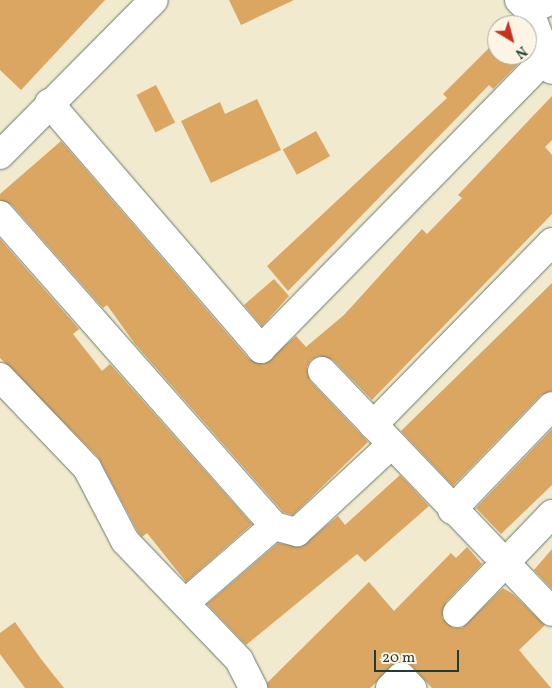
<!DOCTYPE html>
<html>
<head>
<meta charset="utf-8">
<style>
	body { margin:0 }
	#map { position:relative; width:552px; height:688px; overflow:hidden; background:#f1eacf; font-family:Vollkorn,serif }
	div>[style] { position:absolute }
	.building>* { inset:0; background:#dba562; transform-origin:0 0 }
	.roads { filter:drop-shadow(0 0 1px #687a6a) drop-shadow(0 0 1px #687a6a) }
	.minor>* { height:28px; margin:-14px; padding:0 14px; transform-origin:14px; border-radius:14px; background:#fff }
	span { translate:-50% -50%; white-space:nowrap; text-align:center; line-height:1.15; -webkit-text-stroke:4.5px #fcf5e5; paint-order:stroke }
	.north { position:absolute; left:487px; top:15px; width:50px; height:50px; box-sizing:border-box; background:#fcf5e5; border:1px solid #a4ab9e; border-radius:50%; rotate:143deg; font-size:14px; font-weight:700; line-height:20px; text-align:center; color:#1f3d34 }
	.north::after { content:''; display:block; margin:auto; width:18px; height:22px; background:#c8321e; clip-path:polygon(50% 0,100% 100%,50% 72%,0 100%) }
	.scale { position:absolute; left:374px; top:650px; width:85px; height:22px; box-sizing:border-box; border:2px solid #1f3d34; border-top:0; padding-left:6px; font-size:15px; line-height:18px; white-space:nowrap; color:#1f3d34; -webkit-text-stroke:4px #fcf5e5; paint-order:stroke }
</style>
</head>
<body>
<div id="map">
	<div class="building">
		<div style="clip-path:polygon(0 0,105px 0,21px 90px,0 70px)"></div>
		<div style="clip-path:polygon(229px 0,294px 0,241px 25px)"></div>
		<div style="clip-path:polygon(497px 40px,497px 55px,527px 55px,527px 48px,529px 53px,493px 89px,489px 85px,288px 291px,267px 266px,447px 98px,443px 94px)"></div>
		<div style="left:156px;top:85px;width:42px;height:22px;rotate:63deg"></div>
		<div style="clip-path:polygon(552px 96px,552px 140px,545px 147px,552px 155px,552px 214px,372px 400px,333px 360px,319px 356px,311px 360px,307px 367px,310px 381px,368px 442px,293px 515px,283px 512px,135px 344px,107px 305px,103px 308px,12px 205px,0 200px,0 194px,61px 141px,249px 359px,264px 364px,296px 336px,306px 347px,344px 315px,422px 229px,427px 234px,462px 198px,458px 195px)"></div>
		<div style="clip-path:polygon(257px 99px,281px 150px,211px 183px,181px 121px,220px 102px,225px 114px)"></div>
		<div style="left:316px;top:131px;width:29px;height:38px;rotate:61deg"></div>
		<div style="clip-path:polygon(0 239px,79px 329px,73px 334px,102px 371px,110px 364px,252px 524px,186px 582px,147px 533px,142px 537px,138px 532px,98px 457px,0 358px)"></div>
		<div style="clip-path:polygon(274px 279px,289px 296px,262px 326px,244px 305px)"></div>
		<div style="clip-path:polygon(552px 283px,552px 391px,541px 395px,453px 486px,401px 431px)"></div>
		<div style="clip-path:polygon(552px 429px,552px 485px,501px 534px,476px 508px)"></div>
		<div style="clip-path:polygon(400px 475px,429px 506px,365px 562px,357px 554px,246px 645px,207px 604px,278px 543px,301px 547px,338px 516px,345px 525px)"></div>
		<div style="clip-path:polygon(467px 547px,482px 564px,446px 602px,442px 618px,453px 628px,462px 628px,503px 588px,513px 594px,545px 625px,519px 650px,551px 688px,432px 688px,403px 657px,370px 688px,268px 688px,267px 683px,369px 582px,394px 611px,451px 553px,456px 558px)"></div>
		<div style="clip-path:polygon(552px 549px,552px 589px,534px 570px)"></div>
		<div style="clip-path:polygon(15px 622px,41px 659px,64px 688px,25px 688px,0 654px,0 633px)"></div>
	</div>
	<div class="roads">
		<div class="minor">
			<div style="left:519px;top:0;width:14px;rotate:45deg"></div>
			<div style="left:529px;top:10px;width:64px;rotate:69deg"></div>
			<div style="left:529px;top:10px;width:25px;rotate:-23deg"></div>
			<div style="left:49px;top:103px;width:325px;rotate:49.2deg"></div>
			<div style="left:261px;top:349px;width:406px;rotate:-45.6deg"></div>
			<div style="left:0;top:155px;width:218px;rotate:-45.2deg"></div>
			<div style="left:0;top:215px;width:414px;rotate:48.6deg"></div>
			<div style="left:322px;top:371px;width:333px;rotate:46.3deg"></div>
			<div style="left:0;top:377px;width:126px;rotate:46.3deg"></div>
			<div style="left:87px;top:468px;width:82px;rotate:62.5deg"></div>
			<div style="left:125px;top:541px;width:165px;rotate:46.2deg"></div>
			<div style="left:239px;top:660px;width:31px;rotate:63deg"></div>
			<div style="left:373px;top:425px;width:256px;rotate:-45.6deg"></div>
			<div style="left:452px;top:510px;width:144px;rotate:-46.1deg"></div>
			<div style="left:185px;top:603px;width:118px;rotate:-40.9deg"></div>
			<div style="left:274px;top:526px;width:24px;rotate:15deg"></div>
			<div style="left:297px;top:532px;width:127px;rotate:-42.8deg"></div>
			<div style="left:457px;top:613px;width:137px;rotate:-46.2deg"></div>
			<div style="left:390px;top:688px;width:16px;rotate:-45deg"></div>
			<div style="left:401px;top:677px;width:16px;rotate:45deg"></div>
		</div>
	</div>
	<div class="north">N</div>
	<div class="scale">20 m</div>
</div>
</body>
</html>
